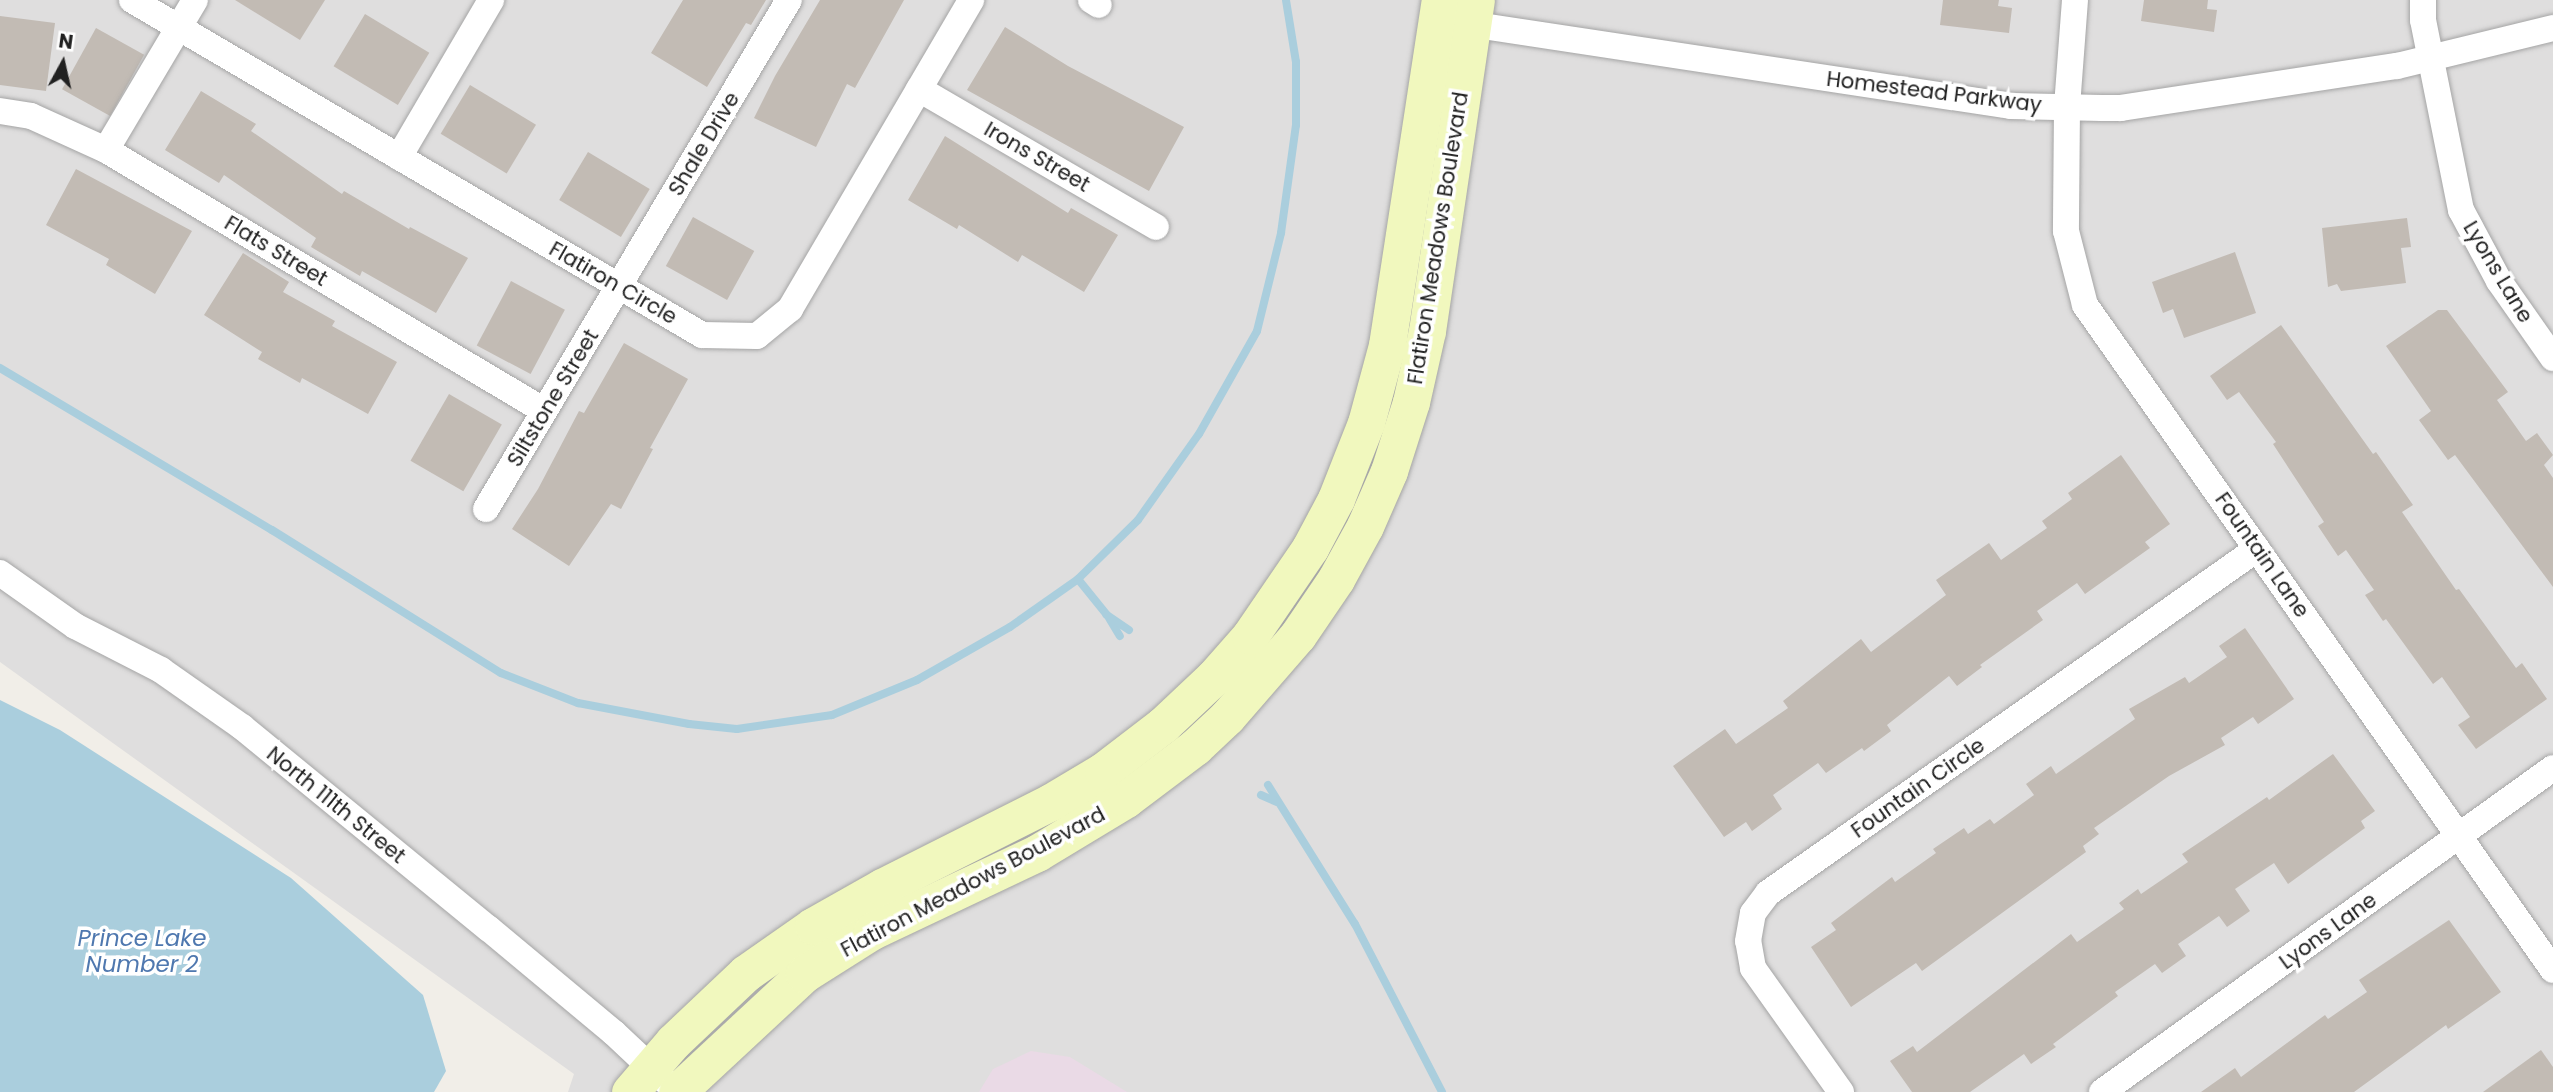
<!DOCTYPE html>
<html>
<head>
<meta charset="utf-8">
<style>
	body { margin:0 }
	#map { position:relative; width:2553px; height:1092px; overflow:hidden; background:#f1eee8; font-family:Poppins,sans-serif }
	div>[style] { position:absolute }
	.residential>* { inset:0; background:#dfdede }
	.industrial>* { inset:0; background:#eadae6 }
	.water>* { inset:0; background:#aacedd }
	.stream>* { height:8px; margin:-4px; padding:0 4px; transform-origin:4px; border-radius:4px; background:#aacedd }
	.building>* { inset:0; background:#c2bbb4; transform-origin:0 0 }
	.roads { filter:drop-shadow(0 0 2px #a5a5a5) drop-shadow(0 0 2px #a5a5a5) }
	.street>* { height:26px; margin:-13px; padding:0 13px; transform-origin:13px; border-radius:13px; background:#fff }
	.secondary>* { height:37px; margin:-18.5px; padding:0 18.5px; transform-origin:18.5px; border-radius:18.5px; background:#f1f8be }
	span { translate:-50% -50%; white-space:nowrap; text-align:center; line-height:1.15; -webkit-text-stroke:7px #fff; paint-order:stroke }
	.street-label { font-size:21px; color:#212121 }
	.water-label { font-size:23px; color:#4f78af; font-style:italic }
	.north { position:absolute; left:28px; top:28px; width:70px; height:70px; -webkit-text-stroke:5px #fff; paint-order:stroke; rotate:8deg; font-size:19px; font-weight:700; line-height:28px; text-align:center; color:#212121 }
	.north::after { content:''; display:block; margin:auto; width:24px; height:32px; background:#212121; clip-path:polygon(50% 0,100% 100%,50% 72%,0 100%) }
</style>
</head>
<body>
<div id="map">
	<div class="residential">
		<div style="clip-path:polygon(0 0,2553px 0,2553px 1092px,568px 1092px,574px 1074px,0 662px)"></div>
	</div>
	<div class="industrial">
		<div style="clip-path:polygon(1031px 1051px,1070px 1057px,1127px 1092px,979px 1092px,993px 1069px)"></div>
	</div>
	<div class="water">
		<div style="clip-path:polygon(0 700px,60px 730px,291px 878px,423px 995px,446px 1071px,434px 1092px,0 1092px)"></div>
	</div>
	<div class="stream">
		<div style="left:0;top:368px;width:317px;rotate:30.8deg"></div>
		<div style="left:272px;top:530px;width:270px;rotate:32deg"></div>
		<div style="left:501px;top:673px;width:83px;rotate:21.3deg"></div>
		<div style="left:578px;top:703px;width:113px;rotate:10.7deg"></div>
		<div style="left:689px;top:724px;width:48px;rotate:5.9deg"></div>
		<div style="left:737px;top:729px;width:96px;rotate:-8.4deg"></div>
		<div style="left:832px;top:715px;width:92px;rotate:-22.4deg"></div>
		<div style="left:917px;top:680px;width:107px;rotate:-29.7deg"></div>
		<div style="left:1010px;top:627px;width:83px;rotate:-35.2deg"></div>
		<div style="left:1109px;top:618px;width:21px;rotate:59deg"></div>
		<div style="left:1129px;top:630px;width:27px;rotate:-146deg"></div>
		<div style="left:1107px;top:615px;width:46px;rotate:-128.9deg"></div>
		<div style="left:1078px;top:579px;width:84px;rotate:-44.5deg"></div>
		<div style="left:1138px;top:520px;width:105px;rotate:-54.7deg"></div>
		<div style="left:1199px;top:434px;width:118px;rotate:-60.6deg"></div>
		<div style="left:1257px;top:331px;width:101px;rotate:-76.2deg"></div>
		<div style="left:1281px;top:233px;width:109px;rotate:-82.1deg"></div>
		<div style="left:1296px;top:125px;width:63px;rotate:-90deg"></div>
		<div style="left:1296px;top:62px;width:63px;rotate:-99.2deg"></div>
		<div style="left:1268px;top:785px;width:164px;rotate:58deg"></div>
		<div style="left:1355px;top:924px;width:189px;rotate:62.6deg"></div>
		<div style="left:1261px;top:795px;width:17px;rotate:24deg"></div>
	</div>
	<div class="building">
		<div style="clip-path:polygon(235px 0,325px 0,300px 40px)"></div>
		<div style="clip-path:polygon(683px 0,766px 0,751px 25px,746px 23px,707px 87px,651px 53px)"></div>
		<div style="clip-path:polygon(820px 0,904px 0,855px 88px,847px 84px,816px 147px,754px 118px,775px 76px)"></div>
		<div style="clip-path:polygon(1943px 0,1999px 0,1998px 6px,2012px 8px,2009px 33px,1940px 25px)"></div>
		<div style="clip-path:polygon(2144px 0,2208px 0,2207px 9px,2217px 10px,2214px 32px,2141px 21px)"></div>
		<div style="left:365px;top:14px;width:75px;height:61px;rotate:31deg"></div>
		<div style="clip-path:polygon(0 16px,55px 23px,46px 91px,0 85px)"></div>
		<div style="clip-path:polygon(1005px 27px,1068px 66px,1184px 127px,1149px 191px,967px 90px)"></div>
		<div style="left:96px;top:28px;width:55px;height:70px;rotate:29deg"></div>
		<div style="left:470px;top:85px;width:77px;height:57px;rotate:31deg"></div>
		<div style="clip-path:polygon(201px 91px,256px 124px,251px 131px,342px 194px,344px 191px,409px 229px,410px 227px,468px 258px,436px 313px,362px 271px,360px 276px,311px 247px,316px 238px,224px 175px,219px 183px,165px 150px)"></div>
		<div style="clip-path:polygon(945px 136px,1068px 213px,1071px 208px,1118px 235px,1084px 292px,1022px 255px,1018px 262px,959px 225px,957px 229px,908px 200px)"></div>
		<div style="left:588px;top:152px;width:72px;height:56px;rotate:31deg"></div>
		<div style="clip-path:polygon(76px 169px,192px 231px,155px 294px,106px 265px,109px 259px,46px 225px)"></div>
		<div style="left:693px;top:217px;width:70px;height:56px;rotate:29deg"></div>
		<div style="clip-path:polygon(2407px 218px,2411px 247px,2401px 248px,2406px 283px,2341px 291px,2337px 284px,2328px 287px,2322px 228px)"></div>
		<div style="clip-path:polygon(2235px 252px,2256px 313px,2184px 338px,2173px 309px,2163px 313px,2152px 282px)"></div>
		<div style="clip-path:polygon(243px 253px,289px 282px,283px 292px,335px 321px,332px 326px,397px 362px,368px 414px,302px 378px,300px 383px,258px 359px,262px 352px,204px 315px)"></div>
		<div style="left:511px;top:281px;width:61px;height:73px;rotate:28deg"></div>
		<div style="clip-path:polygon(2438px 310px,2447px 310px,2508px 392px,2497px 400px,2526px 441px,2537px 433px,2553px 455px,2544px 465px,2553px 478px,2553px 587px,2455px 455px,2448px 460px,2419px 420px,2431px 411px,2386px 346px)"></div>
		<div style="clip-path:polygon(2281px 325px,2373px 454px,2376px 452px,2413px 505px,2402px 512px,2456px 590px,2459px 589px,2516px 668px,2522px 663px,2547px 699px,2476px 749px,2458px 725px,2470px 717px,2442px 677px,2433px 684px,2386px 619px,2383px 621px,2365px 595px,2374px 590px,2346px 550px,2338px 556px,2318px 526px,2324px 522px,2273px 444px,2276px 442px,2239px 392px,2227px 400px,2210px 376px)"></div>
		<div style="clip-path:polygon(624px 343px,688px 379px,650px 448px,653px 449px,621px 509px,611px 504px,569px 566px,512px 529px,538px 489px,579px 411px,584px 413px)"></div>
		<div style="left:449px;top:394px;width:61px;height:77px;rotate:30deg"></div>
		<div style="clip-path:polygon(2121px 455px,2170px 524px,2145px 542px,2150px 548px,2085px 594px,2077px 583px,2037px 611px,2043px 620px,1980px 665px,1982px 667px,1957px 686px,1949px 676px,1887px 725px,1891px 731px,1864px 751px,1862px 748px,1826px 773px,1818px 763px,1773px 795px,1782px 809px,1752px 831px,1746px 822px,1724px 837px,1673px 766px,1725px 729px,1736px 744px,1788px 708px,1783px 701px,1861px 639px,1871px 652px,1946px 595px,1936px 580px,1989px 543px,2001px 560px,2047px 528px,2042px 521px,2072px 499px,2068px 493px)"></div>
		<div style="clip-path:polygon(2245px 628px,2294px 699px,2258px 724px,2253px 717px,2221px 738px,2225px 745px,2169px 776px,2094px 828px,2099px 834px,2083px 846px,2086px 852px,1922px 971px,1916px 963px,1851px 1007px,1811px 947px,1836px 930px,1831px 923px,1892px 877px,1895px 882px,1936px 853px,1933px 849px,1964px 828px,1968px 834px,1990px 819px,1994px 824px,2034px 795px,2026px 784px,2051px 766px,2056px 774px,2135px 719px,2129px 709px,2185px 677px,2189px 683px,2227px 657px,2219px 646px)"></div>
		<div style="clip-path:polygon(2333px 754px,2375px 811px,2361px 821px,2365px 828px,2288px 884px,2274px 863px,2235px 889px,2250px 911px,2227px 927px,2219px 916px,2178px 944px,2186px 956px,2162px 973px,2155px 964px,2115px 992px,2118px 996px,2053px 1044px,2056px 1047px,2031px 1064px,2024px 1054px,1970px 1092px,1912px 1092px,1890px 1061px,1913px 1046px,1917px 1052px,2071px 934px,2077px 942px,2124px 909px,2119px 903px,2138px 889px,2141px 894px,2188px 862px,2182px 854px,2267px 797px,2269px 800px)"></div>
		<div style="clip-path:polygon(2449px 920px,2501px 992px,2448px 1029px,2446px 1025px,2354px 1092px,2201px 1092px,2235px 1068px,2241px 1077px,2325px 1015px,2328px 1019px,2367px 992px,2359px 980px)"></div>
		<div style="clip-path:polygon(2541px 1050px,2553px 1067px,2553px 1092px,2483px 1092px)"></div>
	</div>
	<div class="roads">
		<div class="street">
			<div style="left:132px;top:0;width:661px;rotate:30.44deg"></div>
			<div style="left:702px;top:335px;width:55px;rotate:1deg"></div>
			<div style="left:757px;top:336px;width:43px;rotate:-39.3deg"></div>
			<div style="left:790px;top:309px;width:358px;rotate:-59.6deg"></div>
			<div style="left:1091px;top:0;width:9px;rotate:32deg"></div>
			<div style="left:2075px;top:0;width:107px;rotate:94.3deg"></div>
			<div style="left:2067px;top:107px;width:124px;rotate:90.5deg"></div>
			<div style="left:2066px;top:231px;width:76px;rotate:75.6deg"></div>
			<div style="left:2085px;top:305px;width:813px;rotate:54.86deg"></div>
			<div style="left:2423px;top:0;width:20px;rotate:90deg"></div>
			<div style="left:2423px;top:20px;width:194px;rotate:78.7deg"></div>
			<div style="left:2461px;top:210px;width:81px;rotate:61.8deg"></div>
			<div style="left:2499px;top:281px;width:94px;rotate:55deg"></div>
			<div style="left:1456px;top:22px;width:561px;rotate:8.61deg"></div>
			<div style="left:2011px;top:106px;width:91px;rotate:1.3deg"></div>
			<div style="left:2102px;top:108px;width:19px"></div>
			<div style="left:2121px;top:108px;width:279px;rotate:-8.7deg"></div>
			<div style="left:2397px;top:66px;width:161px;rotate:-13.7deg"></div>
			<div style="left:919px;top:89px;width:274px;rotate:30.2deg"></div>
			<div style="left:0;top:111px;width:31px;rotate:9deg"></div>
			<div style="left:31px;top:116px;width:82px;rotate:24.4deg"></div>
			<div style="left:106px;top:150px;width:508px;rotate:30.75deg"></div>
			<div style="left:106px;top:150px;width:174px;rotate:-59.3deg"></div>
			<div style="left:399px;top:157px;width:182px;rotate:-59.6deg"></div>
			<div style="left:486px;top:509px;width:592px;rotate:-59.24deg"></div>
			<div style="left:0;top:573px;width:92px;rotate:35.2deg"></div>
			<div style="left:75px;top:626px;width:97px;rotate:27.1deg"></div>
			<div style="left:161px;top:670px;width:99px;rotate:35.1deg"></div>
			<div style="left:242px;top:727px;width:318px;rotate:39.3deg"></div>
			<div style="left:488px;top:928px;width:164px;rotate:39.8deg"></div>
			<div style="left:614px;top:1033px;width:69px;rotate:43.2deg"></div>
			<div style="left:1841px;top:1092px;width:152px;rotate:-125.4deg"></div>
			<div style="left:1753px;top:968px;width:27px;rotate:-100deg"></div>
			<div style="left:1748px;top:941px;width:28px;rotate:-80deg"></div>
			<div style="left:1753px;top:913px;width:25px;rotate:-53deg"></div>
			<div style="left:1768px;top:893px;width:598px;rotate:-35.13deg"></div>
			<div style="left:2102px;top:1092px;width:555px;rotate:-35.69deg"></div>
		</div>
		<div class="secondary">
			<div style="left:630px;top:1092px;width:66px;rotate:-49.3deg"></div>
			<div style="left:673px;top:1042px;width:100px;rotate:-43.4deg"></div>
			<div style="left:746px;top:973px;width:82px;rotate:-35deg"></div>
			<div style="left:813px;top:926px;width:79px;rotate:-29.5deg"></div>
			<div style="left:882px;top:887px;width:189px;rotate:-26.7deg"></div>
			<div style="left:1051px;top:802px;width:61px;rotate:-30.8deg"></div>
			<div style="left:1103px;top:771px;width:76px;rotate:-37.5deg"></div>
			<div style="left:1163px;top:725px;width:70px;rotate:-43.3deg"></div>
			<div style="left:1214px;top:677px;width:55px;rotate:-48.7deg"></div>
			<div style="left:1250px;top:636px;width:107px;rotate:-55.7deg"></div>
			<div style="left:1310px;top:548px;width:55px;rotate:-62deg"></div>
			<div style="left:1336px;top:499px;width:82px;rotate:-68.5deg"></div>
			<div style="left:1366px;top:423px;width:81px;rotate:-74.9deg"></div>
			<div style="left:1387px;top:345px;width:349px;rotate:-81.3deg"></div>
			<div style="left:677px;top:1092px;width:173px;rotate:-42.9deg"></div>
			<div style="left:804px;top:974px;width:80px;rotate:-32.3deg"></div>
			<div style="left:872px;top:931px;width:183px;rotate:-25.3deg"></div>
			<div style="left:1037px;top:853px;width:104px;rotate:-31.2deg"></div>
			<div style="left:1126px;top:799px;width:86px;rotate:-37deg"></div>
			<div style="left:1195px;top:747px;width:44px;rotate:-43.2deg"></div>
			<div style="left:1227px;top:717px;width:108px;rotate:-49.1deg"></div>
			<div style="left:1298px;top:635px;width:68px;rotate:-55.8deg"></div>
			<div style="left:1336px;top:579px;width:60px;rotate:-61.3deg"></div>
			<div style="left:1365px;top:526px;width:60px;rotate:-66.4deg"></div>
			<div style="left:1389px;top:471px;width:72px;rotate:-72.3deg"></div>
			<div style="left:1411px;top:402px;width:73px;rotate:-77.3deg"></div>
			<div style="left:1427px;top:331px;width:335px;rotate:-81.6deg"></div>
		</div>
	</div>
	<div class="street-label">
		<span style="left:1934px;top:92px;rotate:7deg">Homestead Parkway</span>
		<span style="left:704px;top:144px;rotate:-59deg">Shale Drive</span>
		<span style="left:1037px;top:157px;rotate:30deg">Irons Street</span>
		<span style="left:1438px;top:238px;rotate:-81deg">Flatiron Meadows Boulevard</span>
		<span style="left:276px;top:251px;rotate:31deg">Flats Street</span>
		<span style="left:2498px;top:272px;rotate:59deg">Lyons Lane</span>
		<span style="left:613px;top:283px;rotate:30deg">Flatiron Circle</span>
		<span style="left:553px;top:398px;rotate:-59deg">Siltstone Street</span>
		<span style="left:2262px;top:555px;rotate:55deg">Fountain Lane</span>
		<span style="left:1918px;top:788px;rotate:-35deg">Fountain Circle</span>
		<span style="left:336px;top:805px;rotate:39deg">North 111th Street</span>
		<span style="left:973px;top:882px;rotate:-28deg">Flatiron Meadows Boulevard</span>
		<span style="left:2328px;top:931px;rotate:-36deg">Lyons Lane</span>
	</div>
	<div class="water-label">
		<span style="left:142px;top:951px">Prince Lake<br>Number 2</span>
	</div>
	<div class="north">N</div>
</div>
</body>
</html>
